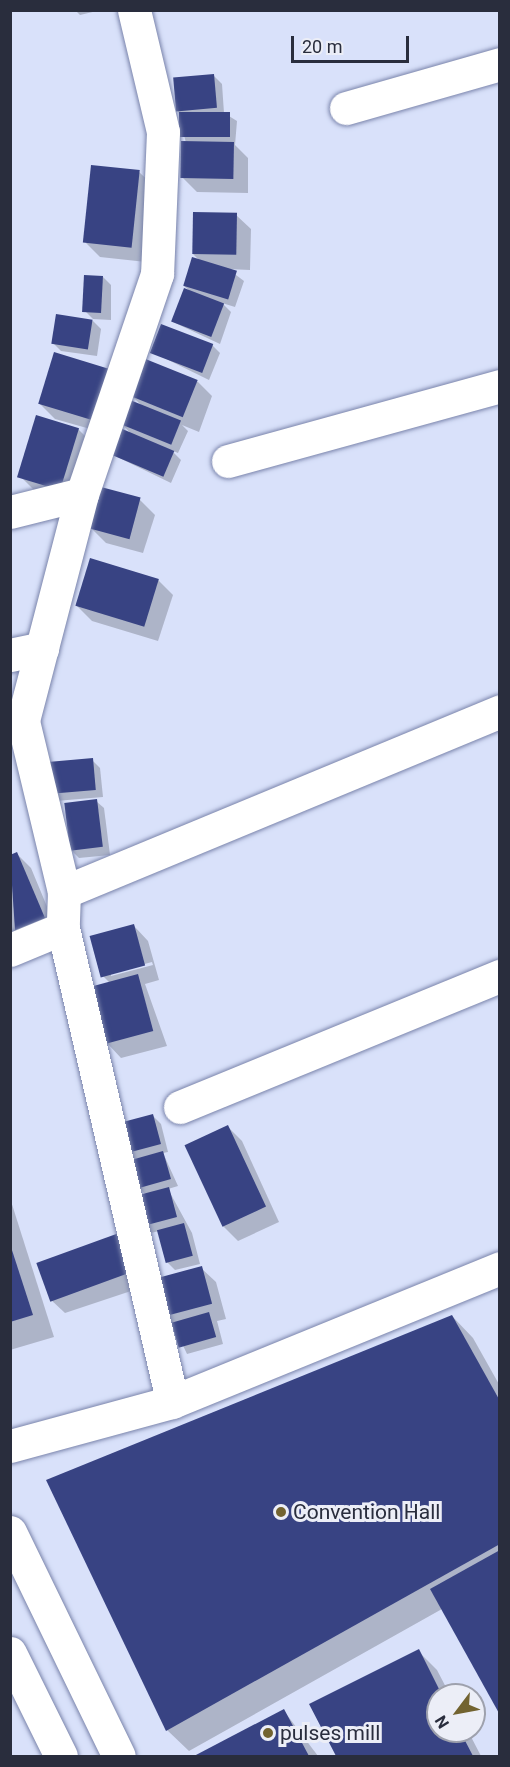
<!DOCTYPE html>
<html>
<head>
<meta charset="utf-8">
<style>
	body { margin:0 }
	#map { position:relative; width:510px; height:1767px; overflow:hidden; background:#d9e1fa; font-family:Roboto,sans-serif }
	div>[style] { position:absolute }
	.shadow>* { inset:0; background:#0003 }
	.building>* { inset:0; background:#384383; transform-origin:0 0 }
	.roads { filter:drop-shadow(0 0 2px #7a84ab) drop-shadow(0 0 2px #7a84ab) }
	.street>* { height:33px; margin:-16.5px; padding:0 16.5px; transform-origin:16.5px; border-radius:16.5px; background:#fff }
	.primary>* { height:33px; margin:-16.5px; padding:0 16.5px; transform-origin:16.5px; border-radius:16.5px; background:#fff }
	.dots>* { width:16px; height:16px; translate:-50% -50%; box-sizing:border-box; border:3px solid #eceef7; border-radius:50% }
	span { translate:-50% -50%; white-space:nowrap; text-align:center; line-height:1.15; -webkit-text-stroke:6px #eceef7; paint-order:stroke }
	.poi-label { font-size:21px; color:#292d3d }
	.left { translate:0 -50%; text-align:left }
	.frame { position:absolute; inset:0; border:12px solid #292d3d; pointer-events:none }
	.north { position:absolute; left:426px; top:1683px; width:60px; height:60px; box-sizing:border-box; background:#eceef7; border:2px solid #9ea1ad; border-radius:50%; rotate:238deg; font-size:16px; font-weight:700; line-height:24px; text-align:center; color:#292d3d }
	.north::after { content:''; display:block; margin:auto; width:21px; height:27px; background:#726330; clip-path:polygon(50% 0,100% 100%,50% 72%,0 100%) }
	.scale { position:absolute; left:291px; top:36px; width:118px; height:27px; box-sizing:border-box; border:3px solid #292d3d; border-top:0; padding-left:8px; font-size:18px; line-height:21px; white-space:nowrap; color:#292d3d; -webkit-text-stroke:4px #eceef7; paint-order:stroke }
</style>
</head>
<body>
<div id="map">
	<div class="shadow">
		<div style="clip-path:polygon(75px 10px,101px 10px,80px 15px)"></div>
		<div style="clip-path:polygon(214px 76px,222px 84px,224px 113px,237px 121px,235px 145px,248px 158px,248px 193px,197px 192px,182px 177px,186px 143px,178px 111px)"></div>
		<div style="clip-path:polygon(139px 172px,154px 186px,146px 262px,100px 257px,86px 243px)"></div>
		<div style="clip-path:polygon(236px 215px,251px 229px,250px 270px,228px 269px,244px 281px,235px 307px,222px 303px,231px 312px,220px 344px,173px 322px,191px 292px,184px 286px,200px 261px,193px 254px)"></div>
		<div style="clip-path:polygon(103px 277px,111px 285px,111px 320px,93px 319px,85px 311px)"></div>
		<div style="clip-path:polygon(93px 321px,101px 329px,97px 356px,61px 351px,53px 343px)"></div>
		<div style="clip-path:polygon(212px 345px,220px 353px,209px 380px,152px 352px)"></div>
		<div style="clip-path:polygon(144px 360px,198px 382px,212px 396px,199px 432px,182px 425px,188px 431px,178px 453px,171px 450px,181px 460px,171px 483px,111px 454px,132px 435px,122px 424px,143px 407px,131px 395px)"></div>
		<div style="clip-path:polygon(122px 385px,108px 434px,55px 419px,40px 404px)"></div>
		<div style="clip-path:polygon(78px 429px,93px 444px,76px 503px,35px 491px,20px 476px)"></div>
		<div style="clip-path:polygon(140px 500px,155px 515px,143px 553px,106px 543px,91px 528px)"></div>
		<div style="clip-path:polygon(158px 580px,173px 595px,158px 641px,92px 621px,77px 606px)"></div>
		<div style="clip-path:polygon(92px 760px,100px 768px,103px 797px,56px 801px,48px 793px)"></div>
		<div style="clip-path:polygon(96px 801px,104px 808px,110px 855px,79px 858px,71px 850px)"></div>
		<div style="clip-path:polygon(17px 854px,31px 868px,58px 933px,31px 943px,17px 929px,21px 939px,10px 943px,10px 856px)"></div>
		<div style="clip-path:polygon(evenodd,134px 926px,148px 941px,159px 980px,145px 984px,167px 1046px,121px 1058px,107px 1043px,110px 983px,103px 976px,134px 926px,152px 962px,153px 965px,111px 976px,111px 973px,152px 962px)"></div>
		<div style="clip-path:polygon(153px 1116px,161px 1124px,168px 1152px,163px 1153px,178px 1186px,168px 1189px,192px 1233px,200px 1264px,175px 1270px,167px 1262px,159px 1231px,151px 1233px,143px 1225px,146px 1195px,138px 1187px,136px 1160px,128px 1152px)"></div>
		<div style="clip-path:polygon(227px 1126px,242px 1141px,279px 1222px,238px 1241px,223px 1226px)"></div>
		<div style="clip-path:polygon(10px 1198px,54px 1337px,10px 1350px)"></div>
		<div style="clip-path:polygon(119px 1234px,146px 1286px,65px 1313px,50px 1299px)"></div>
		<div style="clip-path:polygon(201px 1268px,216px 1282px,226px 1319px,217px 1321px,223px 1344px,187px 1354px,169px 1316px)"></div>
		<div style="clip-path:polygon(452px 1316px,473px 1338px,500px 1386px,500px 1712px,442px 1609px,189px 1751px,167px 1730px)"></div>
		<div style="clip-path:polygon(418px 1651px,437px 1670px,450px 1695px,438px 1695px,438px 1731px,468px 1731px,481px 1756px,338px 1756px,311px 1704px)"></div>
		<div style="clip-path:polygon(284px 1711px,318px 1756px,197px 1756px)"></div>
	</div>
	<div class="building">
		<div style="left:214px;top:74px;width:34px;height:41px;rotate:85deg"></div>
		<div style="left:230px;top:112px;width:25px;height:51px;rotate:90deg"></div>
		<div style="left:181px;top:141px;width:53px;height:37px;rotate:1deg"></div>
		<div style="left:91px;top:165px;width:49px;height:78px;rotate:6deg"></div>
		<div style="left:193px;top:212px;width:44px;height:42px;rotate:1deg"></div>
		<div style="left:192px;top:257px;width:47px;height:30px;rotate:17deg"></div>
		<div style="left:84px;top:275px;width:19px;height:37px;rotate:3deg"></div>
		<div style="left:184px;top:288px;width:43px;height:36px;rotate:21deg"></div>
		<div style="left:56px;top:314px;width:37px;height:30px;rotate:9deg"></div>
		<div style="left:161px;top:324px;width:56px;height:31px;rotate:21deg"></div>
		<div style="left:54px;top:352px;width:57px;height:54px;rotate:17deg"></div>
		<div style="left:143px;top:358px;width:59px;height:40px;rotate:22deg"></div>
		<div style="left:130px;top:400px;width:55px;height:26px;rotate:22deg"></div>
		<div style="left:36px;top:415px;width:45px;height:65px;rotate:17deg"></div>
		<div style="left:120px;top:428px;width:59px;height:28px;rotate:23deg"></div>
		<div style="left:101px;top:487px;width:41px;height:43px;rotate:15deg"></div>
		<div style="left:90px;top:558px;width:72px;height:50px;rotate:17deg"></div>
		<div style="left:93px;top:758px;width:32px;height:48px;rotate:85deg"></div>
		<div style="left:97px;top:799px;width:48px;height:33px;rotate:83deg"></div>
		<div style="clip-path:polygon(17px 852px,45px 918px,15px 930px,10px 855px)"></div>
		<div style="left:134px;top:924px;width:43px;height:46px;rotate:75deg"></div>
		<div style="left:138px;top:974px;width:59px;height:50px;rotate:75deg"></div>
		<div style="left:153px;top:1114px;width:31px;height:36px;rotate:75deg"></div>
		<div style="left:228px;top:1125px;width:90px;height:48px;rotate:65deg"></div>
		<div style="left:163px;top:1151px;width:29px;height:34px;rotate:74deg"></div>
		<div style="left:169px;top:1187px;width:31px;height:36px;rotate:75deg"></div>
		<div style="left:184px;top:1223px;width:34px;height:28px;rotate:75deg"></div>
		<div style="left:119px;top:1233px;width:41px;height:88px;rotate:70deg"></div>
		<div style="clip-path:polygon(10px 1244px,33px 1315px,10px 1322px)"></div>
		<div style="left:202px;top:1266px;width:39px;height:46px;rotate:75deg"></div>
		<div style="left:209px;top:1312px;width:26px;height:39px;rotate:74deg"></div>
		<div style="clip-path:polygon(452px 1315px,500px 1401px,500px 1544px,166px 1731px,46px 1480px)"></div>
		<div style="clip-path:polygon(500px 1550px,500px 1715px,430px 1589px)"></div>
		<div style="clip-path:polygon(419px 1649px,442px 1695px,438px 1731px,460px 1731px,473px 1756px,336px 1756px,309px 1704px)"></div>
		<div style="clip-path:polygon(284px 1709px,309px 1756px,194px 1756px)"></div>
	</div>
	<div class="roads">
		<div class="street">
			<div style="left:134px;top:10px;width:125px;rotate:76.6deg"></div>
			<div style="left:163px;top:132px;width:142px;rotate:92.4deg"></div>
			<div style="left:157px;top:274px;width:232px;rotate:108.8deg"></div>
			<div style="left:82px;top:494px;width:235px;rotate:104.6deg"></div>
			<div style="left:23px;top:721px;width:176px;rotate:76.5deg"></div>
			<div style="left:64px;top:892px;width:36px;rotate:92deg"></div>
			<div style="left:63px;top:928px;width:486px;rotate:77deg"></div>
			<div style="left:346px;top:108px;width:160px;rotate:-15.9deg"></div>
			<div style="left:228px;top:461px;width:282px;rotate:-15.4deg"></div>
			<div style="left:10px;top:512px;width:74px;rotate:-14deg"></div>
			<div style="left:10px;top:655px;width:33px;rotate:-12deg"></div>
			<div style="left:64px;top:892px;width:472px;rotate:-22.5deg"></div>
			<div style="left:10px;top:950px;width:57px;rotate:-22.5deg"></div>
			<div style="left:180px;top:1107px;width:346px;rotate:-22.3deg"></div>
			<div style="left:10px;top:1446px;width:168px;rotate:-15.2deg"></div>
			<div style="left:172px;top:1402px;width:354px;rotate:-22.2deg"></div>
		</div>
		<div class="primary">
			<div style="left:10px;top:1532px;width:249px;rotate:64.1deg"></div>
			<div style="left:10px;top:1653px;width:115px;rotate:63.7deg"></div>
		</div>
	</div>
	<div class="dots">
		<div style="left:281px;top:1512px;background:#726330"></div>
		<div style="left:268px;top:1733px;background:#726330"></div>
	</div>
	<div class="poi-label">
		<span class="left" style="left:293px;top:1512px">Convention Hall</span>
		<span class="left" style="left:280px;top:1733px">pulses mill</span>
	</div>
	<div class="frame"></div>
	<div class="north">N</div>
	<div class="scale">20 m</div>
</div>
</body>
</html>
